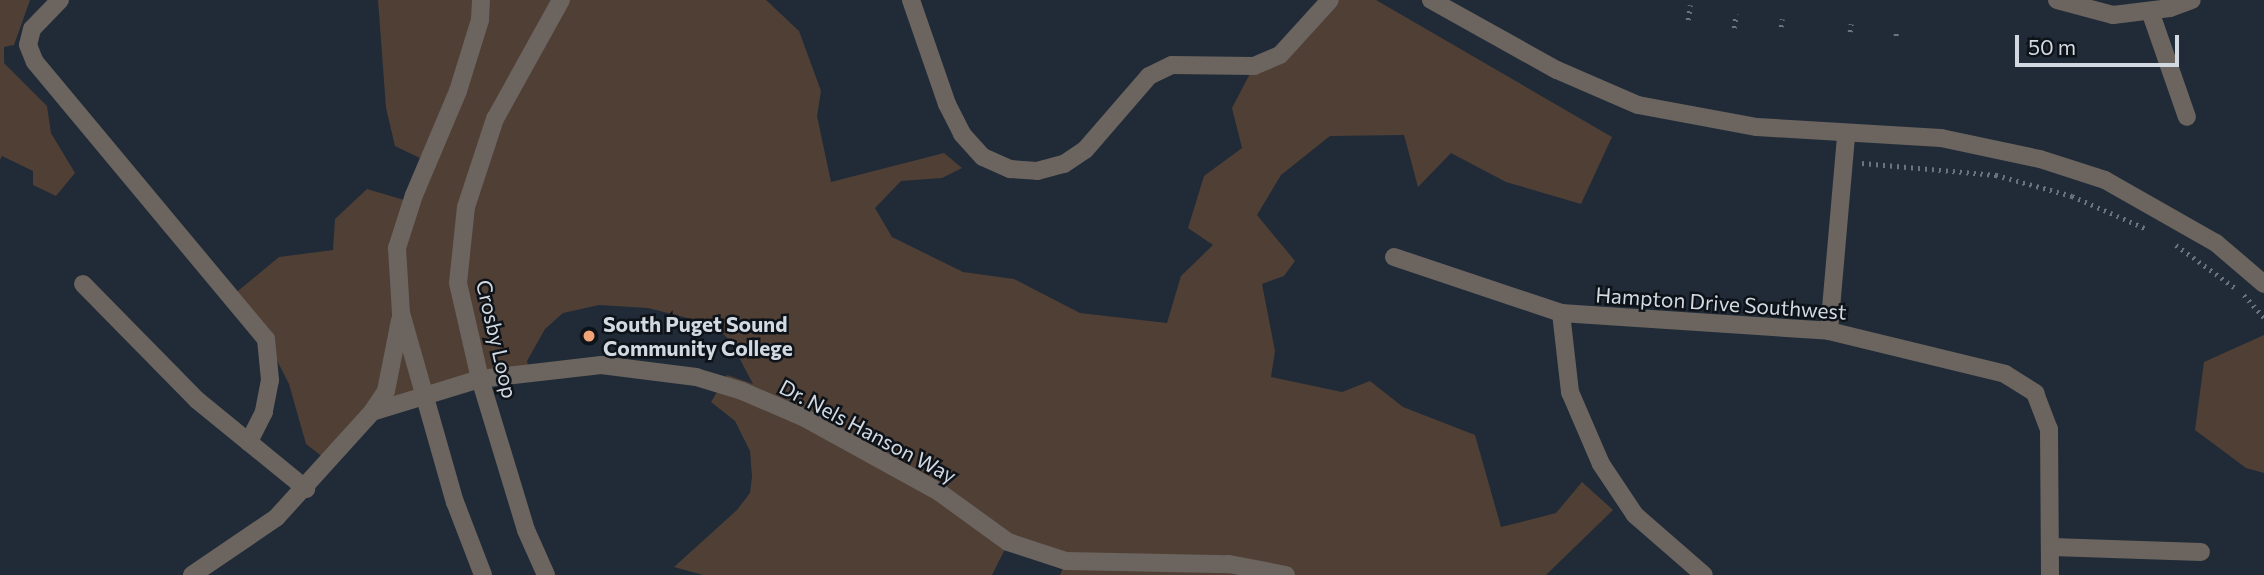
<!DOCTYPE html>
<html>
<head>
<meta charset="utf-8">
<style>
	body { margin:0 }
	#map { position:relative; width:2264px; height:575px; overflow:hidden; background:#202b37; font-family:Commissioner,sans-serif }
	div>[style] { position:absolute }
	.green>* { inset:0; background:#503f35 }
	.path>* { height:4.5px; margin-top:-2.25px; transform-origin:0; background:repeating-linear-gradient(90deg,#6b747e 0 2px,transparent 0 7px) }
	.minor>* { height:18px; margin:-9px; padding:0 9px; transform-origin:9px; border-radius:9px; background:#6b645f }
	.dots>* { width:19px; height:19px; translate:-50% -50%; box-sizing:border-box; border:4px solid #0e1319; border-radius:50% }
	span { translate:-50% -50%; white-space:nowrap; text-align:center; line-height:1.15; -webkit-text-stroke:5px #0e1319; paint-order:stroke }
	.street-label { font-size:21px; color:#d2d9e1 }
	.poi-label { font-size:21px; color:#d2d9e1; font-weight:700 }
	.left { translate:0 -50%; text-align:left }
	.scale { position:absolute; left:2015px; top:35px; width:164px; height:32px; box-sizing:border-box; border:4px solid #d2d9e1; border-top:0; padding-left:9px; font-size:21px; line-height:24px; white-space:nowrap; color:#d2d9e1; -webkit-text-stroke:5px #0e1319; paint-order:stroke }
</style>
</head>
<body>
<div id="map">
	<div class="green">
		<div style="clip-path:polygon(0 0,30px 0,14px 45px,4px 47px,4px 63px,47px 106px,51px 133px,75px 173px,56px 196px,33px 185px,33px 171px,2px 156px,0 160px)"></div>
		<div style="clip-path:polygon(378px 0,766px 0,799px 31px,821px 91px,817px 116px,831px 182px,944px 153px,962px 168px,942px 178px,901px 181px,875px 208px,892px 237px,963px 272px,1014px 279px,1080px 313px,1167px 323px,1181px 276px,1213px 245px,1188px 228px,1204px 176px,1242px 148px,1232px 108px,1254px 66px,1330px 0,1376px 0,1612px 137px,1581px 204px,1506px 182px,1451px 153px,1418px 187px,1404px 135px,1330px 136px,1281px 175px,1257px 215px,1295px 261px,1284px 276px,1262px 284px,1275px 351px,1271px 377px,1342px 392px,1370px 381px,1403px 407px,1475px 435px,1501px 527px,1556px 513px,1582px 482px,1613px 510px,1546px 575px,1060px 575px,1066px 561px,1008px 543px,992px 575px,703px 575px,674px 567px,737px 510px,750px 493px,752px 477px,750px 451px,735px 421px,711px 402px,727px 375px,753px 384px,731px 342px,715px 325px,648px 308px,599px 305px,563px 313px,545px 329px,527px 361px,530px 372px,391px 403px,328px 461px,306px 444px,289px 384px,266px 339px,232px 296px,279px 257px,333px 250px,335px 219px,367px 189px,411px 202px,428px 162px,395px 146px,386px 108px)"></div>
		<div style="clip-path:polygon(2264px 335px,2264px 473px,2246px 468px,2195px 430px,2204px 362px)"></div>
	</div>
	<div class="path">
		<div style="left:1688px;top:20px;width:15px;rotate:-82deg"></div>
		<div style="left:1781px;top:27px;width:8px;rotate:-83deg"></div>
		<div style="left:1734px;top:28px;width:14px;rotate:-82deg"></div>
		<div style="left:1850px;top:32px;width:8px;rotate:-83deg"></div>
		<div style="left:1896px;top:36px;width:7px;rotate:-90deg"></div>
		<div style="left:1862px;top:163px;width:135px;rotate:5.1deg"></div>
		<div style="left:1996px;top:175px;width:79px;rotate:15.4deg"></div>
		<div style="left:2072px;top:196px;width:82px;rotate:23.7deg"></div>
		<div style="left:2176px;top:245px;width:72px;rotate:35.9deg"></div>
		<div style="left:2244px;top:295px;width:30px;rotate:48deg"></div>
	</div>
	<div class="minor">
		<div style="left:60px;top:0;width:40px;rotate:134deg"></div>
		<div style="left:32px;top:29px;width:16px;rotate:104deg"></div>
		<div style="left:28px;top:45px;width:18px;rotate:68deg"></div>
		<div style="left:35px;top:62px;width:361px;rotate:50.2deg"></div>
		<div style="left:266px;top:339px;width:41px;rotate:84.4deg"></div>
		<div style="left:270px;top:380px;width:33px;rotate:101deg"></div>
		<div style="left:264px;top:412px;width:34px;rotate:117deg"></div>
		<div style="left:481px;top:0;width:20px;rotate:93deg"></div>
		<div style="left:480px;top:20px;width:74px;rotate:107.2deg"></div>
		<div style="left:458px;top:91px;width:113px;rotate:112.9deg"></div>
		<div style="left:414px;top:195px;width:56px;rotate:107.8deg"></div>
		<div style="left:397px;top:248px;width:65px;rotate:86.5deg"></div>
		<div style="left:401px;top:313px;width:197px;rotate:74.1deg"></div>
		<div style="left:455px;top:502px;width:78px;rotate:69deg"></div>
		<div style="left:911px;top:0;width:110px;rotate:70.9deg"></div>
		<div style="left:947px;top:104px;width:34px;rotate:63deg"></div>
		<div style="left:962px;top:134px;width:31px;rotate:48deg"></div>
		<div style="left:983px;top:157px;width:30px;rotate:24deg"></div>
		<div style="left:1010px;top:169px;width:27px;rotate:4deg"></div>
		<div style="left:1037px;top:171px;width:28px;rotate:-15deg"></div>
		<div style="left:1064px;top:164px;width:25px;rotate:-34deg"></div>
		<div style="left:1085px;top:150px;width:98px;rotate:-49.1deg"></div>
		<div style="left:1149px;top:76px;width:25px;rotate:-26deg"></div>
		<div style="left:1172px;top:65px;width:82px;rotate:0.7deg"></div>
		<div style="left:1254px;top:66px;width:28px;rotate:-23deg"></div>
		<div style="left:1280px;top:55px;width:74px;rotate:-47.7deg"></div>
		<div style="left:1431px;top:0;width:144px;rotate:29.1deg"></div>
		<div style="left:1557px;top:70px;width:88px;rotate:23.4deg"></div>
		<div style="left:1638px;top:105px;width:121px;rotate:10.5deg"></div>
		<div style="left:1757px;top:127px;width:184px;rotate:3.4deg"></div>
		<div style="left:1941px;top:138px;width:101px;rotate:12deg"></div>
		<div style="left:2040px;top:159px;width:68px;rotate:17.9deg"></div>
		<div style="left:2105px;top:180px;width:128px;rotate:29.6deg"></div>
		<div style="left:2216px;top:243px;width:63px;rotate:40.5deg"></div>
		<div style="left:2057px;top:0;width:58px;rotate:15deg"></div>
		<div style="left:2113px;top:15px;width:57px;rotate:-7deg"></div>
		<div style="left:2170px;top:8px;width:23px;rotate:-20deg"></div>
		<div style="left:2150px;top:11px;width:112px;rotate:70.8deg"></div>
		<div style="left:1394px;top:257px;width:176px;rotate:18.5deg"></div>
		<div style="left:1561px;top:313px;width:269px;rotate:3.8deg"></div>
		<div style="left:1829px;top:331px;width:181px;rotate:13.7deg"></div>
		<div style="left:2005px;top:374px;width:36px;rotate:32deg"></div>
		<div style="left:2035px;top:393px;width:39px;rotate:69deg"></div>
		<div style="left:2049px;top:429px;width:146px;rotate:89.6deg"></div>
		<div style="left:83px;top:284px;width:163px;rotate:45.5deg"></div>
		<div style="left:197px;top:400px;width:141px;rotate:39.2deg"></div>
		<div style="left:1561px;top:313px;width:80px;rotate:83.5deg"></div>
		<div style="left:1570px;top:392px;width:78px;rotate:66.7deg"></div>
		<div style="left:1601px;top:464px;width:61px;rotate:56.3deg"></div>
		<div style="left:1635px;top:515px;width:91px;rotate:41deg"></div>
		<div style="left:1829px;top:331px;width:197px;rotate:-85deg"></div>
		<div style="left:372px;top:412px;width:25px;rotate:-56deg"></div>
		<div style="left:386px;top:391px;width:72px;rotate:-78.8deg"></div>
		<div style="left:2052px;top:547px;width:149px;rotate:1.9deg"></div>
		<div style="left:192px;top:575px;width:102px;rotate:-34.2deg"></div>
		<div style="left:276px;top:518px;width:143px;rotate:-47.8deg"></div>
		<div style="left:372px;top:412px;width:113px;rotate:-17deg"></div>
		<div style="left:480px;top:379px;width:122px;rotate:-6.6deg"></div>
		<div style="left:601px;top:365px;width:96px;rotate:7.2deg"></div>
		<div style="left:696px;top:377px;width:48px;rotate:16.9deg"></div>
		<div style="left:742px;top:391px;width:69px;rotate:23.2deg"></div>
		<div style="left:805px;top:418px;width:153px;rotate:28.9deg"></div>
		<div style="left:939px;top:492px;width:85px;rotate:35.9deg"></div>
		<div style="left:1008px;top:542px;width:61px;rotate:18.1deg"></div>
		<div style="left:1066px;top:561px;width:163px;rotate:1.1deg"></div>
		<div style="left:1229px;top:564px;width:58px;rotate:10.9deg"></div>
		<div style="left:546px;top:575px;width:49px;rotate:-114deg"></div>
		<div style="left:526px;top:530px;width:158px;rotate:-106.9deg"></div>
		<div style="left:480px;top:379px;width:98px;rotate:-102.9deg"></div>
		<div style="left:458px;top:283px;width:76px;rotate:-84deg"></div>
		<div style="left:466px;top:207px;width:93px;rotate:-71.8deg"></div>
		<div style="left:495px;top:119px;width:136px;rotate:-61deg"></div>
	</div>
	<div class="dots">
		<div style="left:589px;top:336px;background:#efa376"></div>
	</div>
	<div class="street-label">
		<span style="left:1721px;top:303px;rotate:4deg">Hampton Drive Southwest</span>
		<span style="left:497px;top:339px;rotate:77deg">Crosby Loop</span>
		<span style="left:868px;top:431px;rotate:28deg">Dr. Nels Hanson Way</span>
	</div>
	<div class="poi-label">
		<span class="left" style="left:603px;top:336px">South Puget Sound<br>Community College</span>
	</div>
	<div class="scale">50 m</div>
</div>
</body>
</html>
